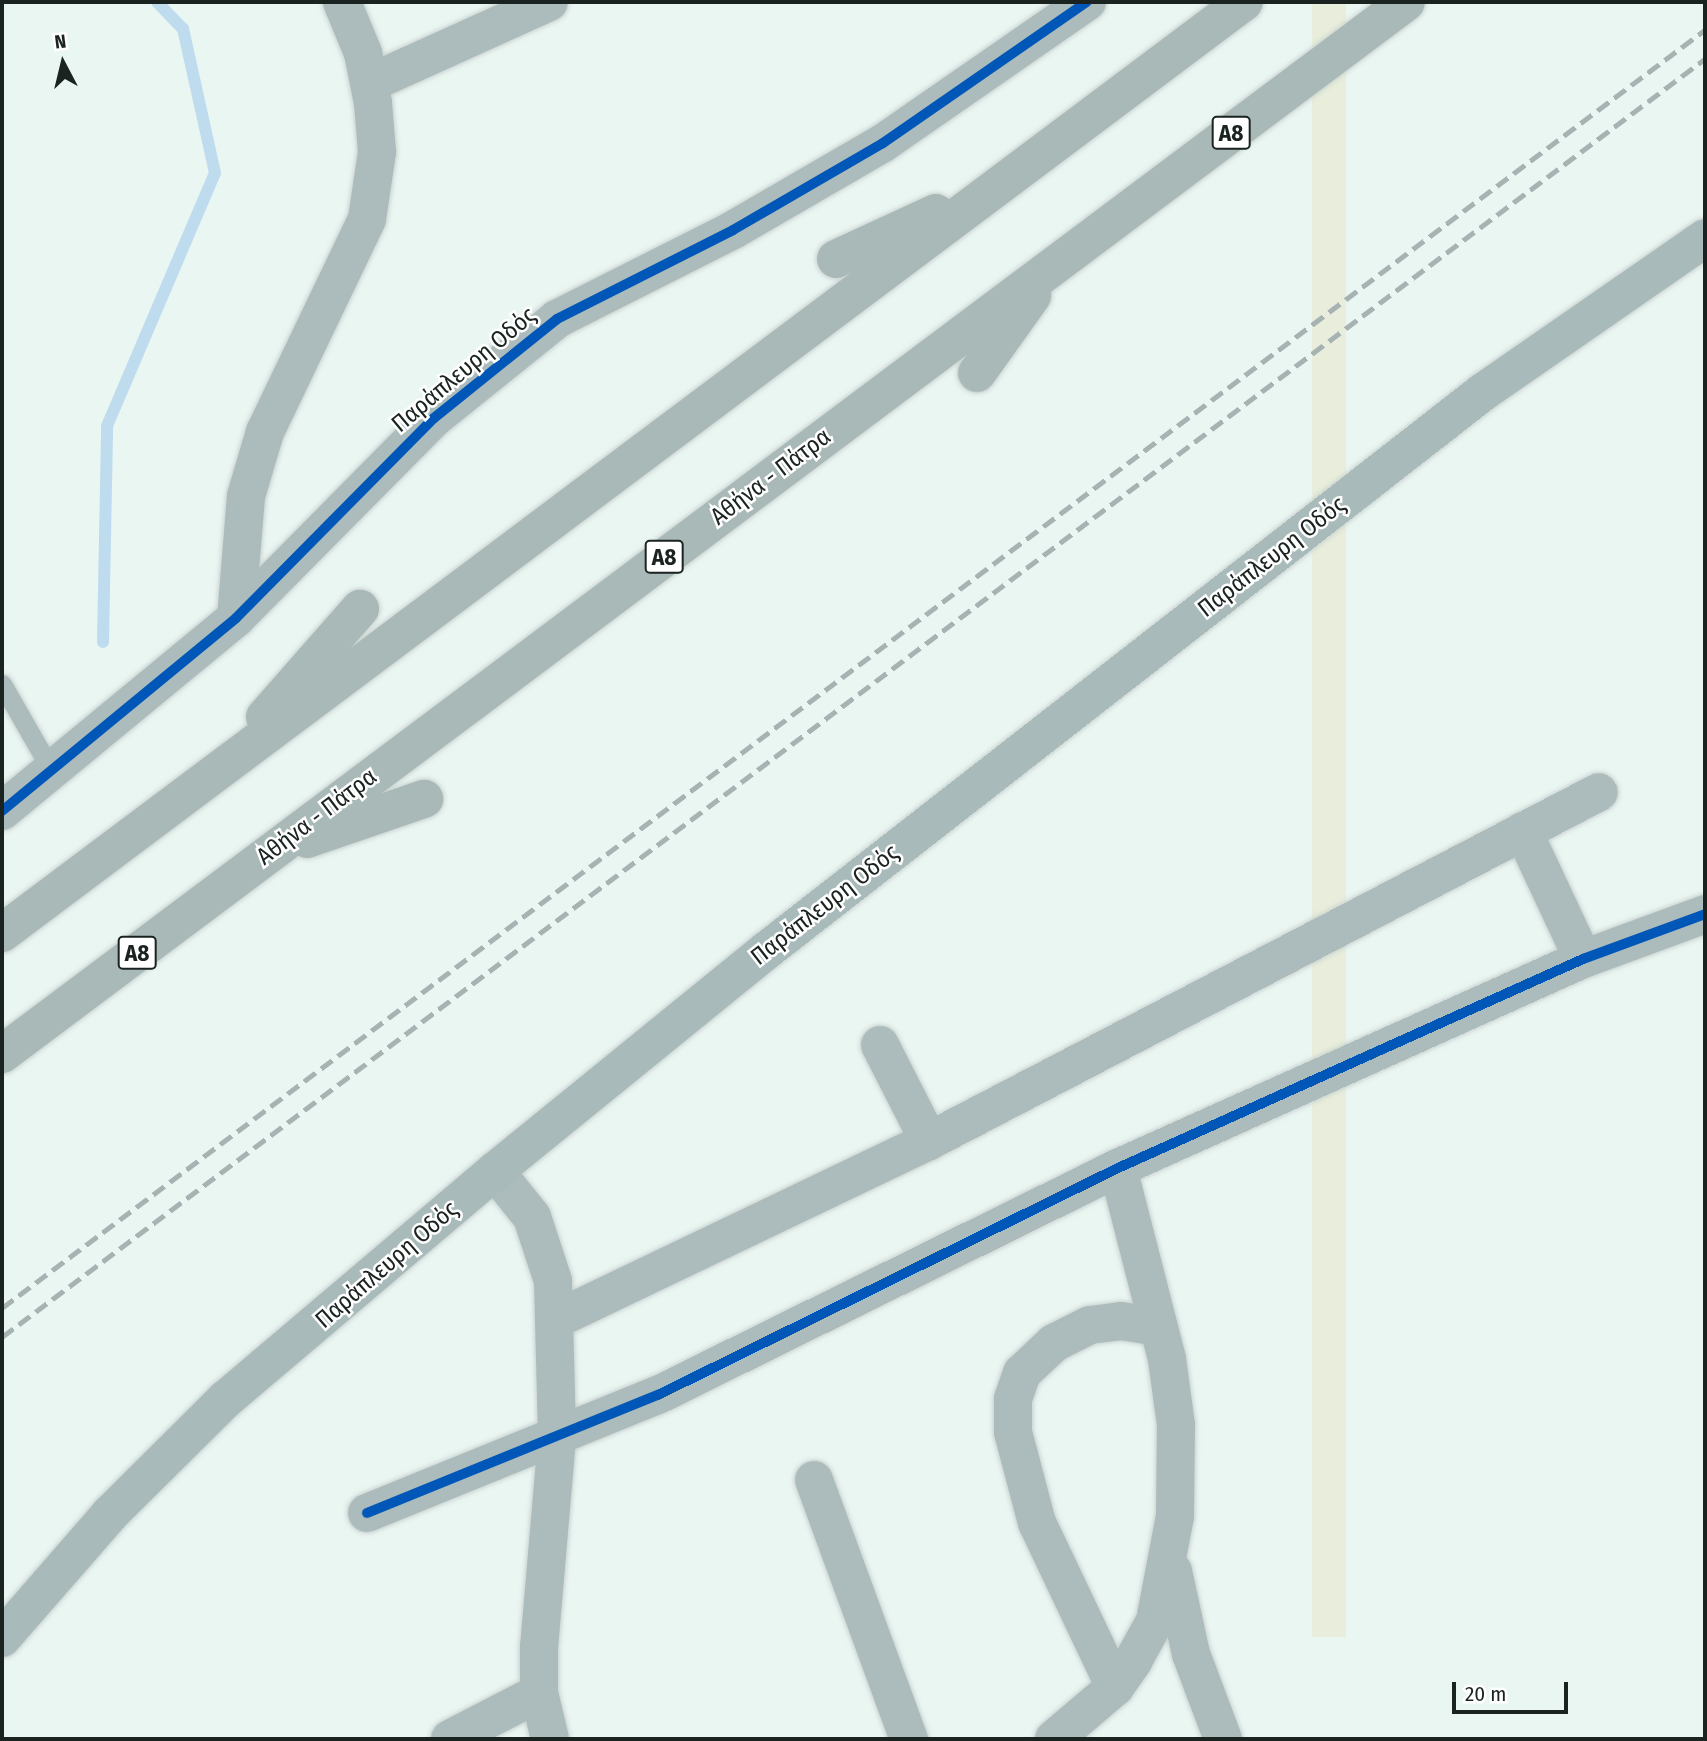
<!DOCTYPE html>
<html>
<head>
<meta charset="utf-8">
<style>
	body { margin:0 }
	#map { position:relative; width:1707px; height:1741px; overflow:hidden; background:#eaf6f2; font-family:"Fira Sans Condensed",sans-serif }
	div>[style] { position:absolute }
	.green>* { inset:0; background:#e8eedb; transform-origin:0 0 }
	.stream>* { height:12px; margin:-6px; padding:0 6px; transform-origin:6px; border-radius:6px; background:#bfdcee }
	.roads { filter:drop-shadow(0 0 2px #cad3d0) drop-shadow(0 0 2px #cad3d0) }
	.service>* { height:19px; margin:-9.5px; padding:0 9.5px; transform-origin:9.5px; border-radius:9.5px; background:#acbbbc }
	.minor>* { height:38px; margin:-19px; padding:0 19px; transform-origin:19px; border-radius:19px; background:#acbbbc }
	.tertiary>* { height:38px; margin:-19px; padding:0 19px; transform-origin:19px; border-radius:19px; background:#acbbbc }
	.secondary>* { height:38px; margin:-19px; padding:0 19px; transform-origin:19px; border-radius:19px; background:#a9babb }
	.motorway>* { height:38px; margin:-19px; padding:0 19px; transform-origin:19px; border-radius:19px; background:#a9b9b8 }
	.rail>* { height:5px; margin-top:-2.5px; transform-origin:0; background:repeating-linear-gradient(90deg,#a6b3b2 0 14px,transparent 0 21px) }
	.cycleway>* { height:10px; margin:-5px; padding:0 5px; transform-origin:5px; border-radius:5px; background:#0057b8 }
	span { translate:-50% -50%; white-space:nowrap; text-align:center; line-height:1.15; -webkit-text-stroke:5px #fff; paint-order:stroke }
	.shield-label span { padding:2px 5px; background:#fff; border:2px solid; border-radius:5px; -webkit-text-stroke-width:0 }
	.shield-label { font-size:23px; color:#1a2320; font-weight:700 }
	.street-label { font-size:24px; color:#1a2320 }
	.frame { position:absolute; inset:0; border:4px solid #1a2320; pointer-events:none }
	.north { position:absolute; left:28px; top:28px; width:70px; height:70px; -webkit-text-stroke:5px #fff; paint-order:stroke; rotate:353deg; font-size:19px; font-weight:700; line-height:28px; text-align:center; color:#1a2320 }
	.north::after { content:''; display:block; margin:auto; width:24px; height:32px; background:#1a2320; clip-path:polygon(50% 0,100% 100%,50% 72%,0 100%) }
	.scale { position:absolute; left:1452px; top:1682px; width:116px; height:32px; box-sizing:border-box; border:4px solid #1a2320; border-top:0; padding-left:9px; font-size:21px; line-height:24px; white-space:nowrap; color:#1a2320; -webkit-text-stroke:5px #fff; paint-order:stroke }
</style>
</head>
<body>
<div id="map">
	<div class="green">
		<div style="left:1312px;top:2px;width:34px;height:1635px"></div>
	</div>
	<div class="stream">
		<div style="left:103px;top:642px;width:216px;rotate:-88.9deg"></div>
		<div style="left:107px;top:426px;width:275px;rotate:-66.9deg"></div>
		<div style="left:215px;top:173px;width:148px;rotate:-102.5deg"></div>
		<div style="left:183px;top:29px;width:37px;rotate:-134deg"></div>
	</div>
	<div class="roads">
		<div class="service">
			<div style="left:2px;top:684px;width:103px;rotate:60.2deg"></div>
		</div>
		<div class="minor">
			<div style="left:370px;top:83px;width:196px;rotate:-24.3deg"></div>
			<div style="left:236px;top:618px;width:122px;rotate:-85.3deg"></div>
			<div style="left:246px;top:496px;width:67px;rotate:-73.5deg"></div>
			<div style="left:265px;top:432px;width:236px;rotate:-64.4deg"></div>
			<div style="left:367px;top:219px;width:68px;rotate:-81.5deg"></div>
			<div style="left:377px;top:152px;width:49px;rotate:-94.7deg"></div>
			<div style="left:373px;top:103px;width:51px;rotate:-101.3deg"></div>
			<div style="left:363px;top:53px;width:55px;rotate:-112.4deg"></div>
			<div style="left:1523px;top:831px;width:141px;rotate:64.9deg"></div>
			<div style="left:880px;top:1045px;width:108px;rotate:63deg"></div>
			<div style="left:495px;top:1171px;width:59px;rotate:51.2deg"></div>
			<div style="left:532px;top:1217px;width:67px;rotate:71.8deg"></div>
			<div style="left:553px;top:1281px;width:157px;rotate:88.5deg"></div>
			<div style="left:557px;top:1438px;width:209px;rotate:94.9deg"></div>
			<div style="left:539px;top:1646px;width:47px;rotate:90deg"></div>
			<div style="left:539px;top:1693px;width:47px;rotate:76.6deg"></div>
			<div style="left:557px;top:1319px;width:412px;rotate:-25.6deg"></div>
			<div style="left:929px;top:1141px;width:755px;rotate:-27.51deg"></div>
			<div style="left:814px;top:1480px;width:276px;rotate:69.9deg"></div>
			<div style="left:367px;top:1513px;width:314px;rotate:-22.1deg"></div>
			<div style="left:658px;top:1395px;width:513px;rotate:-26.27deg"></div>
			<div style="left:1118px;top:1168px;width:510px;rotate:-24.2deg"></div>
			<div style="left:1583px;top:959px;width:130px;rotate:-20.2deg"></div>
			<div style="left:1173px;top:1571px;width:85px;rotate:77.8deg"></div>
			<div style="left:1191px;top:1654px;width:91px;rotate:69.4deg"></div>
			<div style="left:1115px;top:1687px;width:182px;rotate:-115.4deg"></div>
			<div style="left:1037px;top:1523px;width:94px;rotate:-104.8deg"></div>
			<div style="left:1013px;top:1432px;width:33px;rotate:-90deg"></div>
			<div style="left:1013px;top:1399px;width:28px;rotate:-71deg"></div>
			<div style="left:1022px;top:1373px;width:44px;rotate:-43.2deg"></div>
			<div style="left:1054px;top:1343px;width:40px;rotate:-26.6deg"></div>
			<div style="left:1090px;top:1325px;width:31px;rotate:-7deg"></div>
			<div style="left:1121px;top:1321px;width:38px;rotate:9deg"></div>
			<div style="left:450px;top:1739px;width:100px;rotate:-27.3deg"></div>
			<div style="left:1054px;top:1739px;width:80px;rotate:-40.4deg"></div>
			<div style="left:1115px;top:1687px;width:32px;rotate:-55deg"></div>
			<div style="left:1133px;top:1661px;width:46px;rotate:-61.2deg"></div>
			<div style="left:1155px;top:1621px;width:107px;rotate:-79.2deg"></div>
			<div style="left:1175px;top:1516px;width:91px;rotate:-89.4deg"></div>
			<div style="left:1176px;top:1425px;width:67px;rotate:-97.8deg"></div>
			<div style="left:1167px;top:1359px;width:197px;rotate:-104.4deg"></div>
		</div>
		<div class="tertiary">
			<div style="left:2px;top:811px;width:303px;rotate:-39.5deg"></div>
			<div style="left:236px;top:618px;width:281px;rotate:-45.3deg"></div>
			<div style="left:434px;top:418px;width:158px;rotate:-38.8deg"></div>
			<div style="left:557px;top:319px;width:197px;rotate:-26.8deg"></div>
			<div style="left:733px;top:230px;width:173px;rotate:-30.1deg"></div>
			<div style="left:883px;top:143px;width:248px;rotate:-34.7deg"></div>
		</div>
		<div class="secondary">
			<div style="left:2px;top:1638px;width:164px;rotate:-48.9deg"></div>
			<div style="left:110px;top:1514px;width:163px;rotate:-44.8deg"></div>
			<div style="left:226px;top:1399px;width:353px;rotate:-40.3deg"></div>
			<div style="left:495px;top:1171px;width:350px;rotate:-39.1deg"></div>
			<div style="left:767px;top:950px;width:908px;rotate:-37.93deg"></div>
			<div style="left:1483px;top:392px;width:270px;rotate:-34.7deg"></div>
		</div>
		<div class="motorway">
			<div style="left:836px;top:259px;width:110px;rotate:-24.7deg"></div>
			<div style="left:977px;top:373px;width:95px;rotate:-54.5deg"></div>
			<div style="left:265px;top:717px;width:144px;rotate:-48.7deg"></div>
			<div style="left:307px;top:839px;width:124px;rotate:-18.9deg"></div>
			<div style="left:2px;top:933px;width:1552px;rotate:-36.86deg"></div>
			<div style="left:2px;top:1054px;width:1754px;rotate:-36.84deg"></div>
		</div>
	</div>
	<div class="rail">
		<div style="left:2px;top:1308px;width:2129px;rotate:-36.89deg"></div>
		<div style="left:2px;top:1337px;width:2129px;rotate:-36.89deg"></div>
	</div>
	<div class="cycleway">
		<div style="left:2px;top:811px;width:303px;rotate:-39.5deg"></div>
		<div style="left:236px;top:618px;width:281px;rotate:-45.3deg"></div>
		<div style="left:434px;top:418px;width:158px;rotate:-38.8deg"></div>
		<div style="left:557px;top:319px;width:197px;rotate:-26.8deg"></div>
		<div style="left:733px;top:230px;width:173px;rotate:-30.1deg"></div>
		<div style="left:883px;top:143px;width:248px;rotate:-34.7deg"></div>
		<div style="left:367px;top:1513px;width:314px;rotate:-22.1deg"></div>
		<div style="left:658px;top:1395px;width:513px;rotate:-26.27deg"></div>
		<div style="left:1118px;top:1168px;width:510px;rotate:-24.2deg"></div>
		<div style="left:1583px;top:959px;width:130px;rotate:-20.2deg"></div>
	</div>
	<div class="shield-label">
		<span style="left:1231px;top:133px">Α8</span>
		<span style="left:664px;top:557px">Α8</span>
		<span style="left:137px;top:953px">Α8</span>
	</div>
	<div class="street-label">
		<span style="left:464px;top:370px;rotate:-40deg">Παράπλευρη Οδός</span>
		<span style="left:771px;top:477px;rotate:-37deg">Αθήνα - Πάτρα</span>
		<span style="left:1272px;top:557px;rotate:-38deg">Παράπλευρη Οδός</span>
		<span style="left:317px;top:817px;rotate:-37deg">Αθήνα - Πάτρα</span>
		<span style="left:825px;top:905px;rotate:-38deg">Παράπλευρη Οδός</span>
		<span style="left:387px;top:1265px;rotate:-41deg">Παράπλευρη Οδός</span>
	</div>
	<div class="frame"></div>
	<div class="north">N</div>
	<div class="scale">20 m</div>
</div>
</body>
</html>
